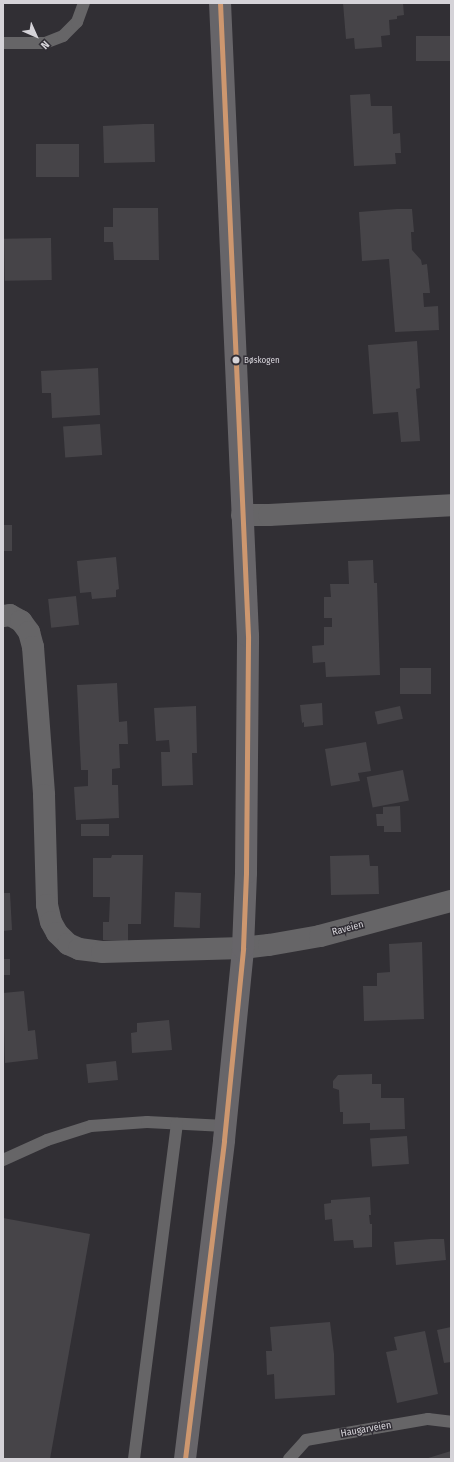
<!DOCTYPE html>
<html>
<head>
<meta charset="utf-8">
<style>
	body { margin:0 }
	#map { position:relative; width:454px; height:1462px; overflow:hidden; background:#312f34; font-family:"Fira Sans Condensed",sans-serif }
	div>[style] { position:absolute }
	.building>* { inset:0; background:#464448; transform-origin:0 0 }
	.lane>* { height:12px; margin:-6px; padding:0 6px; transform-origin:6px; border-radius:6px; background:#666567 }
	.street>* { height:22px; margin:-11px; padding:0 11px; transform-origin:11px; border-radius:11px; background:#666567 }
	.primary>* { height:22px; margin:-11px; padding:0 11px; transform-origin:11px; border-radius:11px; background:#676569 }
	.bus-1>* { height:5px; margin:-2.5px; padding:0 2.5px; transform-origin:2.5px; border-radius:2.5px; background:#cd976f }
	.dots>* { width:11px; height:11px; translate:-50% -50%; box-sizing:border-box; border:2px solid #312e35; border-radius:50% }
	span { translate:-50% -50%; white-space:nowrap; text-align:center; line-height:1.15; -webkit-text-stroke:3px #312e35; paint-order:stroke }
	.bus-label { font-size:9px; color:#d5d3d8 }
	.left { translate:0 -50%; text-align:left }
	.street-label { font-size:10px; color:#d5d3d8 }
	.frame { position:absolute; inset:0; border:4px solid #d5d3d8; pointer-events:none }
	.north { position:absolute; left:16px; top:16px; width:40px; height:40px; -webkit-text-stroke:3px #312e35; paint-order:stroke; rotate:135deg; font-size:11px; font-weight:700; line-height:16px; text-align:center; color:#d5d3d8 }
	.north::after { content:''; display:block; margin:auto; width:14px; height:18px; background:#d5d3d8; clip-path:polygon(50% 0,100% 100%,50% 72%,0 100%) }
</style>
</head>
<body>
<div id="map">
	<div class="building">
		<div style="clip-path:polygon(343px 3px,403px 3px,404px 15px,397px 16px,397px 19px,389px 20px,390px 35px,381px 36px,382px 47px,355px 49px,354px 38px,346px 39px)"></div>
		<div style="left:451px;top:36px;width:25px;height:35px;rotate:90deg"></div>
		<div style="clip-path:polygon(370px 94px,371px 106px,392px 106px,393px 134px,400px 133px,401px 153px,395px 153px,396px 164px,354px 166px,350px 95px)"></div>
		<div style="clip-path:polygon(143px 124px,154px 124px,155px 162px,104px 163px,103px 126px)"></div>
		<div style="left:36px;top:144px;width:43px;height:33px"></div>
		<div style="clip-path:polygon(113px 208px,158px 208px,159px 260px,114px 260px,113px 242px,104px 242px,104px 227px,113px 227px)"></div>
		<div style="clip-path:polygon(397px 209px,412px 209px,414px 232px,411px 232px,412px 250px,421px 260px,422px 265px,427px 264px,430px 293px,423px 293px,424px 307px,438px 306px,439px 330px,395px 332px,389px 259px,362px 261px,359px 212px)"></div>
		<div style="left:51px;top:238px;width:42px;height:47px;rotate:89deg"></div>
		<div style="clip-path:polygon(417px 341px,420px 388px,416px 389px,420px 441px,401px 442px,398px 412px,373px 414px,368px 345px)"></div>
		<div style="clip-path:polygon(98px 368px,100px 415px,52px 418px,51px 393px,42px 393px,41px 371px)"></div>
		<div style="left:100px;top:424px;width:31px;height:37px;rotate:86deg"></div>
		<div style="left:12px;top:525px;width:26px;height:9px;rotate:90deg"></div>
		<div style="clip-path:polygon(116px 557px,119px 589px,116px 590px,116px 597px,92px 599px,91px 592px,80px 593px,77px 561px)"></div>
		<div style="clip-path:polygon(373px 560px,374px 583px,377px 583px,380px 675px,326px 677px,325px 662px,313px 663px,312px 646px,324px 645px,324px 627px,332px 627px,332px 618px,324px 618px,324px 597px,331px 597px,330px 584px,349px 584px,348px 561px)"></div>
		<div style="left:76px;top:596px;width:29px;height:28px;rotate:84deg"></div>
		<div style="left:400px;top:668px;width:31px;height:26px"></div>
		<div style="clip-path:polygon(117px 683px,119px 722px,127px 721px,128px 744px,119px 744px,120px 768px,112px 769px,112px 785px,118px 785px,119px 818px,76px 820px,74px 787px,88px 786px,88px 770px,81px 770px,77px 685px)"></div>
		<div style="clip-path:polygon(322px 703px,323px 725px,304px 727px,304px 722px,302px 723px,300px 705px)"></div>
		<div style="clip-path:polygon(196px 706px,197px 753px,192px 753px,193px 785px,162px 786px,161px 752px,170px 752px,169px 740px,156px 741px,154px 708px)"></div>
		<div style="left:400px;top:706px;width:13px;height:26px;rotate:77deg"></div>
		<div style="clip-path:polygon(366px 742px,371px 771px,358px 773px,360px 781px,331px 786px,325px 749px)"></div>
		<div style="left:403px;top:770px;width:31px;height:37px;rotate:79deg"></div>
		<div style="clip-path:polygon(400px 806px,401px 832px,384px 832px,384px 826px,377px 826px,376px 814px,383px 814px,383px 807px)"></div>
		<div style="left:81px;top:824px;width:28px;height:12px"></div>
		<div style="clip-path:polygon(112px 855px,143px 855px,141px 924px,128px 924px,128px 941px,103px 940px,103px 922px,109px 922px,110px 897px,93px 897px,93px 858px,111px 858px)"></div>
		<div style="clip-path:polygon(369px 855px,370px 866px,378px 866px,379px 894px,331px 895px,330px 856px)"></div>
		<div style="left:175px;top:892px;width:26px;height:35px;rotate:2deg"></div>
		<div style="clip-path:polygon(3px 893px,10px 893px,12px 930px,3px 931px)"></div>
		<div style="clip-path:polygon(422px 942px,424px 1019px,364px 1021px,363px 986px,377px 986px,377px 973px,390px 972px,389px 944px)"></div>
		<div style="left:3px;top:959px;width:7px;height:16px"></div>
		<div style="clip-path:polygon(24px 991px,28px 1031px,35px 1030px,38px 1059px,5px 1063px,3px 993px)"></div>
		<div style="clip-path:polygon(169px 1020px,172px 1050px,132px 1053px,131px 1033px,137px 1032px,137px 1023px)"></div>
		<div style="left:116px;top:1061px;width:19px;height:30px;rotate:84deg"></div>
		<div style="clip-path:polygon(372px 1074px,372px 1084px,381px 1084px,381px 1098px,404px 1098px,405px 1129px,370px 1130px,370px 1123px,343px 1124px,343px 1112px,340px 1112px,339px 1090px,333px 1088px,333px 1081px,338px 1075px)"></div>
		<div style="left:407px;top:1136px;width:28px;height:37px;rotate:86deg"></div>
		<div style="clip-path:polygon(370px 1197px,371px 1215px,369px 1215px,370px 1224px,372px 1224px,372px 1247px,354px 1248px,353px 1240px,334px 1241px,332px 1219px,325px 1220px,324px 1204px,331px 1203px,331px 1200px)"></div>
		<div style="clip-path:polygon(3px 1218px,90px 1234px,50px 1459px,3px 1459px)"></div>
		<div style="clip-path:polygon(431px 1239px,444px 1239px,446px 1260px,396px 1265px,394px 1242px)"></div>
		<div style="clip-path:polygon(330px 1322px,334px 1354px,335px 1395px,275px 1399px,274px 1374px,267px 1375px,266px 1351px,272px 1351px,270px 1327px)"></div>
		<div style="clip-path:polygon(451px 1327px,451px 1362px,444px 1363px,437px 1330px)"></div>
		<div style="clip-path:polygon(425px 1331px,438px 1394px,397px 1403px,386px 1352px,397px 1350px,394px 1337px)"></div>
		<div style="clip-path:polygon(451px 1451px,451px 1459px,425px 1459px)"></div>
	</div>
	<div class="lane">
		<div style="left:3px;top:43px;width:42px"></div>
		<div style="left:45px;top:43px;width:19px;rotate:-21deg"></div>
		<div style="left:63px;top:36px;width:20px;rotate:-45deg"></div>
		<div style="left:77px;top:22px;width:20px;rotate:-70deg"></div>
		<div style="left:3px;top:1160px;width:48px;rotate:-24.4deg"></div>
		<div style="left:47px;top:1140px;width:46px;rotate:-17.7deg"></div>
		<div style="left:91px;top:1126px;width:56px;rotate:-4.1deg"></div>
		<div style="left:147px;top:1122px;width:78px;rotate:2.9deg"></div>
		<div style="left:134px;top:1459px;width:338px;rotate:-82.7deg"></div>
		<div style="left:289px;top:1459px;width:25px;rotate:-48deg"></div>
		<div style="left:306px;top:1440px;width:124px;rotate:-9.8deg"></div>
		<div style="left:428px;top:1419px;width:23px;rotate:7deg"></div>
	</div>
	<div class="street">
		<div style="left:242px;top:515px;width:27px"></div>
		<div style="left:269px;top:515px;width:182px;rotate:-3.1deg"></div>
		<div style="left:3px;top:616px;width:7px;rotate:-8deg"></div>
		<div style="left:10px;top:615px;width:13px;rotate:29deg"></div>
		<div style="left:21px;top:621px;width:14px;rotate:54deg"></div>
		<div style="left:29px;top:632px;width:16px;rotate:75deg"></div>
		<div style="left:33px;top:647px;width:148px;rotate:85.7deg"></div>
		<div style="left:44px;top:795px;width:110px;rotate:88.4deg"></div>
		<div style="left:47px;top:905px;width:17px;rotate:77deg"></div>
		<div style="left:51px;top:922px;width:13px;rotate:61deg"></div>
		<div style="left:57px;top:933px;width:16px;rotate:45deg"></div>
		<div style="left:68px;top:944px;width:12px;rotate:24deg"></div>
		<div style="left:79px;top:949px;width:23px;rotate:7deg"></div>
		<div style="left:102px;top:952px;width:141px;rotate:-1.6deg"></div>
		<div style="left:243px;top:948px;width:26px;rotate:-7deg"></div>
		<div style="left:269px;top:945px;width:52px;rotate:-10deg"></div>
		<div style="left:320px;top:936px;width:136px;rotate:-15deg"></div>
	</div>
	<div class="primary">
		<div style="left:185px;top:1459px;width:321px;rotate:-83deg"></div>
		<div style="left:224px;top:1140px;width:193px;rotate:-84.3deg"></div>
		<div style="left:243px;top:948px;width:75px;rotate:-87.7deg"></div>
		<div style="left:246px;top:873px;width:237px;rotate:-89.5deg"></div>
		<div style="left:248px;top:636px;width:634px;rotate:-92.53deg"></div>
	</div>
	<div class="bus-1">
		<div style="left:185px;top:1459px;width:321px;rotate:-83deg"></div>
		<div style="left:224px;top:1140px;width:193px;rotate:-84.3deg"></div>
		<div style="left:243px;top:948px;width:75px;rotate:-87.7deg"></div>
		<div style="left:246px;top:873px;width:237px;rotate:-89.5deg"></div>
		<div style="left:248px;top:636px;width:634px;rotate:-92.53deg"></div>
	</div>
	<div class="dots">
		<div style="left:236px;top:360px;background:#d5d3d8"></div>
	</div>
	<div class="bus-label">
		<span class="left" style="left:244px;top:360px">Bøskogen</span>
	</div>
	<div class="street-label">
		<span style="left:348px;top:929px;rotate:-15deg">Raveien</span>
		<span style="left:366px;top:1430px;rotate:-10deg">Haugarveien</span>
	</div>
	<div class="frame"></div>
	<div class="north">N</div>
</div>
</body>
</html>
